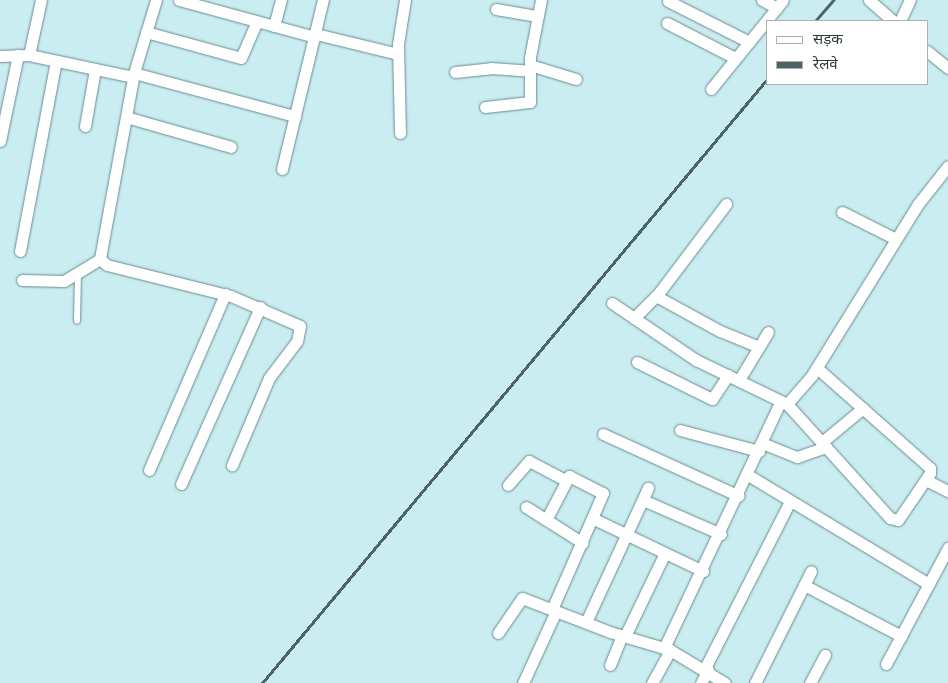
<!DOCTYPE html>
<html>
<head>
<meta charset="utf-8">
<style>
	body { margin:0 }
	#map { position:relative; width:948px; height:683px; overflow:hidden; background:#c9edf1; font-family:"DejaVu Sans","Noto Sans Devanagari",sans-serif }
	div>[style] { position:absolute }
	.roads { filter:drop-shadow(0 0 1px #6a8b8f) drop-shadow(0 0 1px #6a8b8f) }
	.lane>* { height:5.5px; margin:-2.75px; padding:0 2.75px; transform-origin:2.75px; border-radius:2.75px; background:#fff }
	.street>* { height:11px; margin:-5.5px; padding:0 5.5px; transform-origin:5.5px; border-radius:5.5px; background:#fff }
	.rail>* { height:3px; margin:-1.5px; padding:0 1.5px; transform-origin:1.5px; border-radius:1.5px; background:#4f6264 }
	span { translate:-50% -50%; white-space:nowrap; text-align:center; line-height:1.15; -webkit-text-stroke:5px #fff; paint-order:stroke }
	.legend { position:absolute; left:766px; top:20px; width:162px; height:65px; box-sizing:border-box; background:#fff; border:1px solid #aaafb0; margin:0; padding:6px 9px; list-style:none; font-size:15px; color:#2a383a }
	.legend li { display:flex; align-items:center; gap:10px; height:25px }
	.legend b { width:25px; border:1px solid #aaafb0 }
</style>
</head>
<body>
<div id="map">
	<div class="roads">
		<div class="lane">
			<div style="left:77px;top:321px;width:48px;rotate:-88.8deg"></div>
		</div>
		<div class="street">
			<div style="left:156px;top:0;width:76px;rotate:106.8deg"></div>
			<div style="left:134px;top:73px;width:189px;rotate:100.4deg"></div>
			<div style="left:100px;top:259px;width:9px;rotate:41deg"></div>
			<div style="left:107px;top:265px;width:128px;rotate:14deg"></div>
			<div style="left:231px;top:296px;width:75px;rotate:23.5deg"></div>
			<div style="left:300px;top:326px;width:15px;rotate:101deg"></div>
			<div style="left:297px;top:341px;width:46px;rotate:127.1deg"></div>
			<div style="left:269px;top:378px;width:95px;rotate:113deg"></div>
			<div style="left:179px;top:0;width:141px;rotate:15.2deg"></div>
			<div style="left:762px;top:0;width:17px;rotate:28deg"></div>
			<div style="left:869px;top:0;width:32px;rotate:41deg"></div>
			<div style="left:668px;top:1px;width:91px;rotate:26.8deg"></div>
			<div style="left:496px;top:9px;width:42px;rotate:9.7deg"></div>
			<div style="left:900px;top:21px;width:23px;rotate:-65deg"></div>
			<div style="left:667px;top:23px;width:76px;rotate:27.2deg"></div>
			<div style="left:274px;top:26px;width:27px;rotate:-75deg"></div>
			<div style="left:146px;top:32px;width:98px;rotate:15.3deg"></div>
			<div style="left:241px;top:58px;width:40px;rotate:-66.6deg"></div>
			<div style="left:316px;top:34px;width:84px;rotate:13.7deg"></div>
			<div style="left:927px;top:51px;width:27px;rotate:39deg"></div>
			<div style="left:29px;top:55px;width:56px;rotate:-77.7deg"></div>
			<div style="left:0;top:56px;width:29px;rotate:-2deg"></div>
			<div style="left:29px;top:55px;width:106px;rotate:11.9deg"></div>
			<div style="left:530px;top:65px;width:48px;rotate:16.9deg"></div>
			<div style="left:455px;top:72px;width:36px;rotate:-6deg"></div>
			<div style="left:491px;top:68px;width:39px;rotate:4deg"></div>
			<div style="left:134px;top:73px;width:167px;rotate:15deg"></div>
			<div style="left:711px;top:89px;width:114px;rotate:-51deg"></div>
			<div style="left:485px;top:107px;width:45px;rotate:-6.3deg"></div>
			<div style="left:530px;top:102px;width:45px;rotate:-90deg"></div>
			<div style="left:530px;top:57px;width:58px;rotate:-79.1deg"></div>
			<div style="left:126px;top:117px;width:109px;rotate:15.9deg"></div>
			<div style="left:85px;top:126px;width:58px;rotate:-80deg"></div>
			<div style="left:400px;top:133px;width:89px;rotate:-91.3deg"></div>
			<div style="left:398px;top:44px;width:45px;rotate:-81deg"></div>
			<div style="left:0;top:141px;width:88px;rotate:-78.2deg"></div>
			<div style="left:282px;top:169px;width:174px;rotate:-76.4deg"></div>
			<div style="left:842px;top:212px;width:60px;rotate:26.6deg"></div>
			<div style="left:20px;top:251px;width:193px;rotate:-79.3deg"></div>
			<div style="left:22px;top:280px;width:42px;rotate:1.4deg"></div>
			<div style="left:64px;top:281px;width:42px;rotate:-31.4deg"></div>
			<div style="left:656px;top:296px;width:73px;rotate:28.7deg"></div>
			<div style="left:720px;top:331px;width:42px;rotate:22.3deg"></div>
			<div style="left:612px;top:303px;width:102px;rotate:34.2deg"></div>
			<div style="left:696px;top:360px;width:101px;rotate:25.8deg"></div>
			<div style="left:787px;top:404px;width:154px;rotate:47.9deg"></div>
			<div style="left:890px;top:518px;width:8px;rotate:14deg"></div>
			<div style="left:898px;top:520px;width:57px;rotate:-55.8deg"></div>
			<div style="left:930px;top:473px;width:5px;rotate:-90deg"></div>
			<div style="left:930px;top:468px;width:151px;rotate:-138.5deg"></div>
			<div style="left:634px;top:318px;width:34px;rotate:-45deg"></div>
			<div style="left:658px;top:294px;width:113px;rotate:-52.9deg"></div>
			<div style="left:637px;top:362px;width:84px;rotate:26.3deg"></div>
			<div style="left:712px;top:399px;width:29px;rotate:-56deg"></div>
			<div style="left:739px;top:380px;width:56px;rotate:-58.9deg"></div>
			<div style="left:787px;top:404px;width:38px;rotate:-49deg"></div>
			<div style="left:812px;top:375px;width:201px;rotate:-58.2deg"></div>
			<div style="left:918px;top:204px;width:48px;rotate:-51.7deg"></div>
			<div style="left:680px;top:430px;width:82px;rotate:14.9deg"></div>
			<div style="left:603px;top:434px;width:149px;rotate:24.5deg"></div>
			<div style="left:822px;top:442px;width:53px;rotate:-39.7deg"></div>
			<div style="left:762px;top:443px;width:38px;rotate:22deg"></div>
			<div style="left:797px;top:457px;width:31px;rotate:-19deg"></div>
			<div style="left:149px;top:470px;width:192px;rotate:-66.6deg"></div>
			<div style="left:748px;top:475px;width:211px;rotate:31.1deg"></div>
			<div style="left:926px;top:480px;width:25px;rotate:27deg"></div>
			<div style="left:181px;top:484px;width:194px;rotate:-65.9deg"></div>
			<div style="left:508px;top:485px;width:32px;rotate:-49deg"></div>
			<div style="left:529px;top:461px;width:41px;rotate:27.8deg"></div>
			<div style="left:643px;top:500px;width:85px;rotate:23.6deg"></div>
			<div style="left:526px;top:507px;width:67px;rotate:32.3deg"></div>
			<div style="left:594px;top:519px;width:121px;rotate:25.5deg"></div>
			<div style="left:546px;top:520px;width:50px;rotate:-62.4deg"></div>
			<div style="left:569px;top:476px;width:38px;rotate:27deg"></div>
			<div style="left:603px;top:493px;width:127px;rotate:113.7deg"></div>
			<div style="left:804px;top:585px;width:110px;rotate:27.7deg"></div>
			<div style="left:586px;top:622px;width:148px;rotate:-65.2deg"></div>
			<div style="left:498px;top:633px;width:42px;rotate:-55.6deg"></div>
			<div style="left:522px;top:598px;width:94px;rotate:21.1deg"></div>
			<div style="left:610px;top:632px;width:63px;rotate:16.7deg"></div>
			<div style="left:670px;top:650px;width:64px;rotate:31deg"></div>
			<div style="left:625px;top:636px;width:92px;rotate:-64.3deg"></div>
			<div style="left:664px;top:648px;width:273px;rotate:-64.7deg"></div>
			<div style="left:886px;top:664px;width:132px;rotate:-61.9deg"></div>
			<div style="left:610px;top:665px;width:31px;rotate:-68deg"></div>
			<div style="left:705px;top:668px;width:187px;rotate:-63deg"></div>
			<div style="left:523px;top:683px;width:79px;rotate:-65.4deg"></div>
			<div style="left:652px;top:683px;width:38px;rotate:-61deg"></div>
			<div style="left:701px;top:683px;width:15px;rotate:-62deg"></div>
			<div style="left:755px;top:683px;width:125px;rotate:-63.4deg"></div>
			<div style="left:810px;top:683px;width:32px;rotate:-62deg"></div>
		</div>
	</div>
	<div class="rail">
		<div style="left:815px;top:21px;width:28px;rotate:-49deg"></div>
		<div style="left:262px;top:683px;width:787px;rotate:-50.1deg"></div>
	</div>
	<ul class="legend">
	<li><b style="height:6px;background:#fff"></b>सड़क</li>
	<li><b style="height:6px;background:#4f6264"></b>रेलवे</li>
	</ul>
</div>
</body>
</html>
